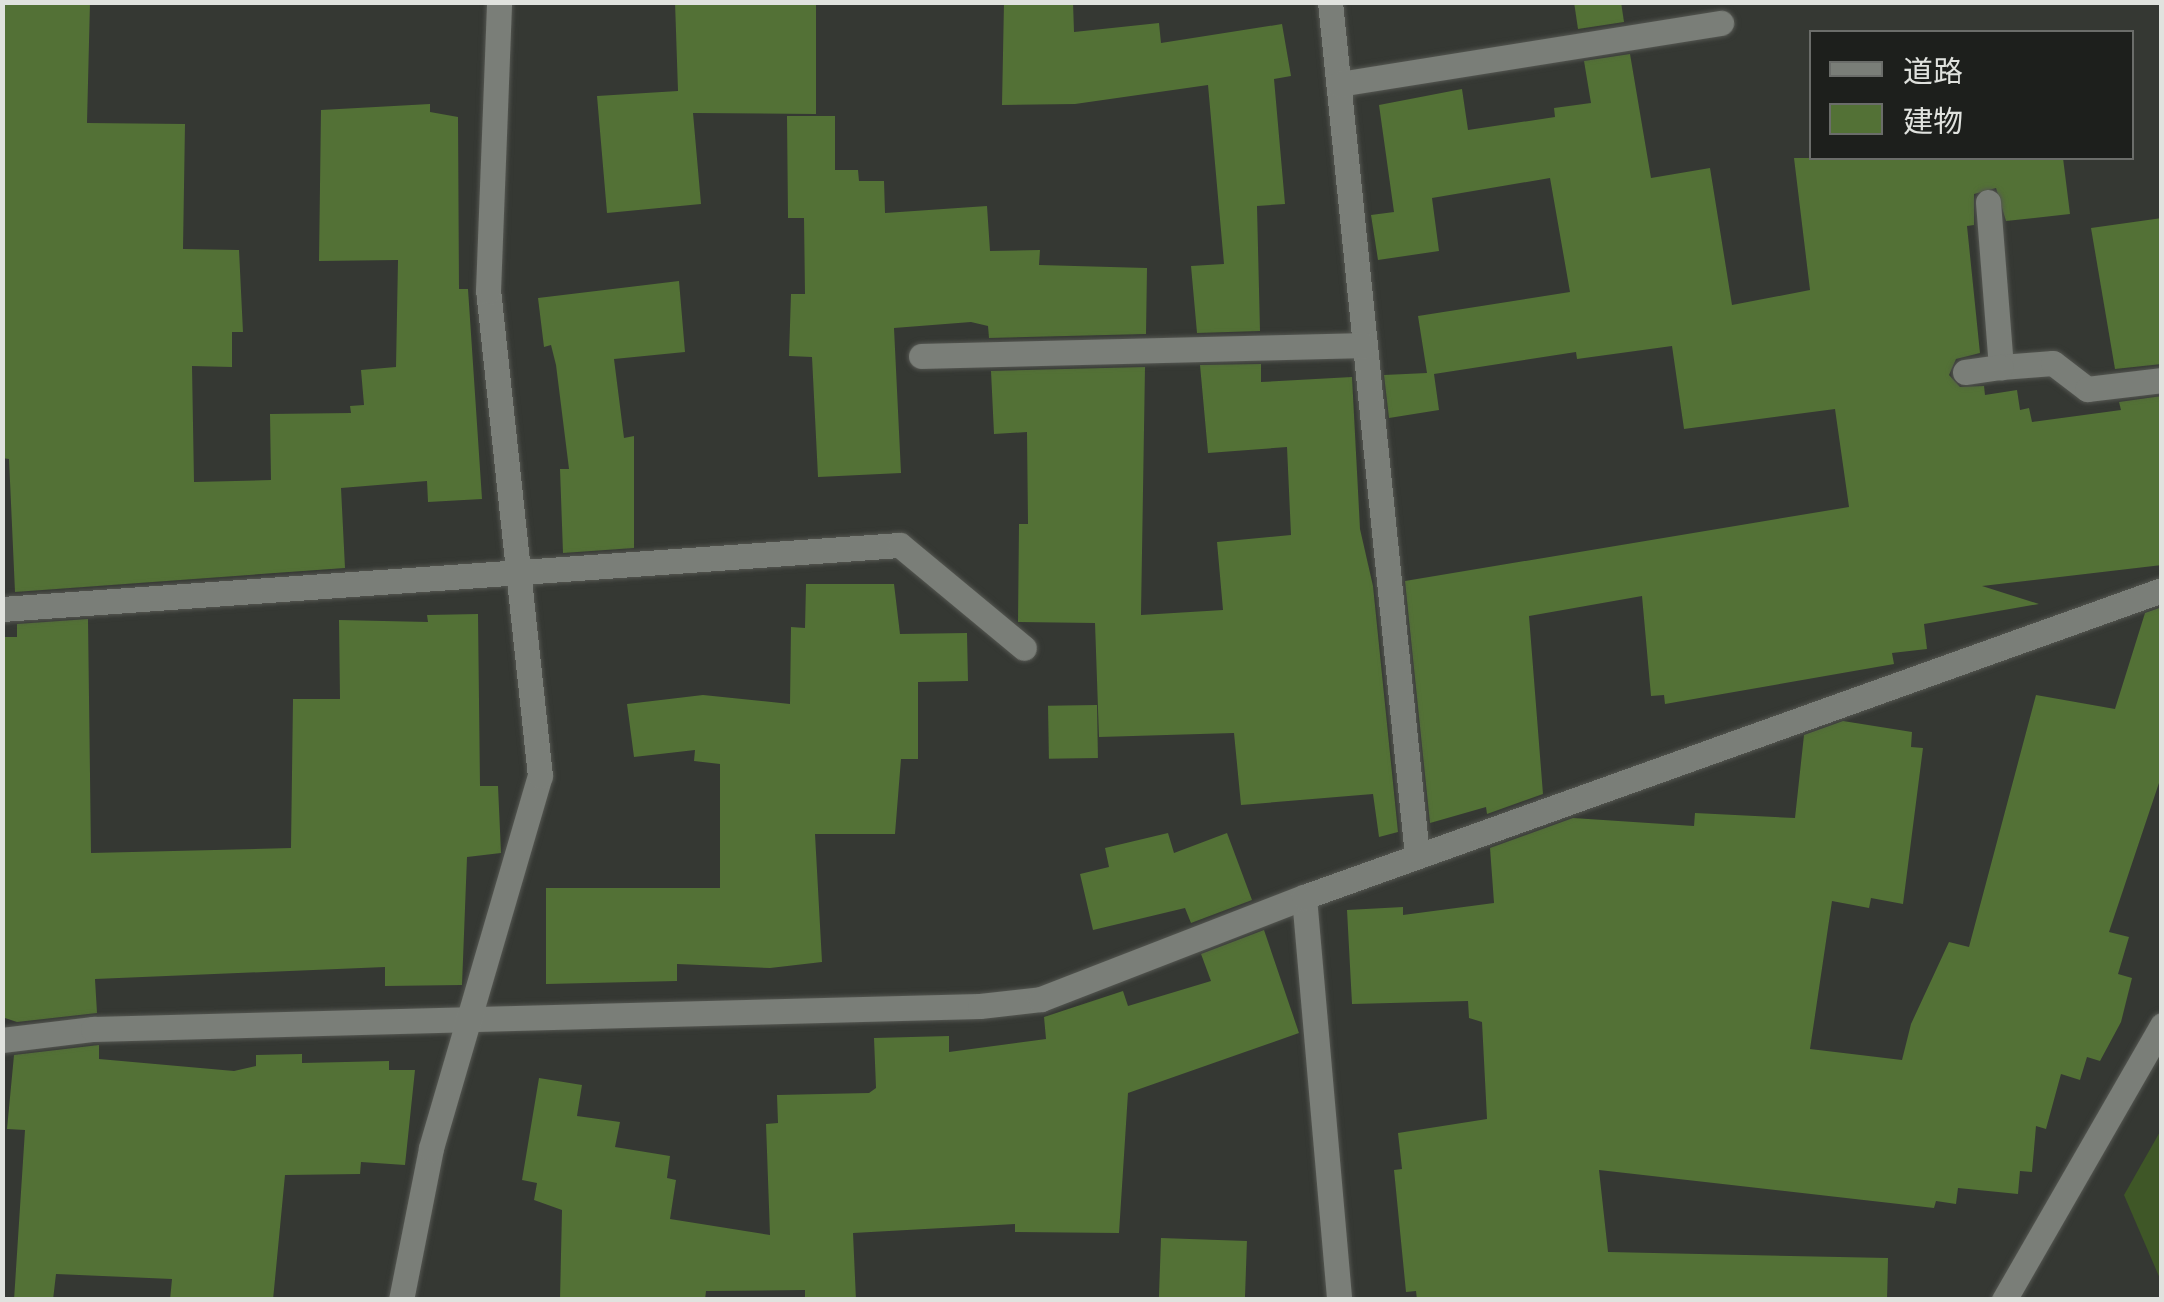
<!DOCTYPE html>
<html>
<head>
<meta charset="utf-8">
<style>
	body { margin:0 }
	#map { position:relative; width:2164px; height:1302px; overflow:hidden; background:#353833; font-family:"Asap Condensed","Noto Sans JP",sans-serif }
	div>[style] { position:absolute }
	.green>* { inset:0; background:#3f5727 }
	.building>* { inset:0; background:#537136; transform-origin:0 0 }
	.roads { filter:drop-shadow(0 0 2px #545651) drop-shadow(0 0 2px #545651) }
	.minor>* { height:25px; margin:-12.5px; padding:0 12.5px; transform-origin:12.5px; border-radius:12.5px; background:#7a7e78 }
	span { translate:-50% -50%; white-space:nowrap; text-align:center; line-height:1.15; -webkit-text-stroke:8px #1d1f1c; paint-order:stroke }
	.frame { position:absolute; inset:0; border:5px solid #e0e2de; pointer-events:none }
	.legend { position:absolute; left:1809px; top:30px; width:325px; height:130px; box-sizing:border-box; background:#1d1f1c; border:2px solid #6b6d6a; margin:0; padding:12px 18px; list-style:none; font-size:30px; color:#e0e2de }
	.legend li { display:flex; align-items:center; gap:20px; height:50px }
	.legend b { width:50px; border:2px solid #6b6d6a }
</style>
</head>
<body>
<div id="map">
	<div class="green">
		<div style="clip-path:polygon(2161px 1130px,2161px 1281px,2124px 1195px)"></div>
	</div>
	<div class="building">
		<div style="clip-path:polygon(2px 2px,90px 2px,87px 123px,185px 124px,183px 249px,239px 250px,243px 332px,232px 332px,232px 367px,192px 366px,194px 482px,271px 480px,270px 414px,351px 413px,350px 406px,364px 405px,361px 370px,396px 367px,398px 260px,319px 261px,321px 110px,430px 104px,430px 112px,458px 117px,459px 289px,468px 289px,482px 499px,428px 502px,427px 481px,341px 488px,345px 568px,15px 592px,9px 459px,2px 458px)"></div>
		<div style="clip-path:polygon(675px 2px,816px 2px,816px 114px,693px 113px,701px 204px,607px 213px,597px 96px,678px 91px)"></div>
		<div style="clip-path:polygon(1004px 2px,1073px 2px,1074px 32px,1159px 23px,1161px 43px,1282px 24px,1291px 76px,1274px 79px,1285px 204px,1257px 206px,1260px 331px,1197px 333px,1191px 266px,1224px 264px,1208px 85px,1075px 104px,1002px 105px)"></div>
		<div style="clip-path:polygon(1574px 2px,1621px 2px,1624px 22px,1578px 29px)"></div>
		<div style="clip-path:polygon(1630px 54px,1651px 178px,1710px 168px,1732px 305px,1810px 290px,1794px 158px,2063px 158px,2070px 214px,2006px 221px,1996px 188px,1974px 194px,1974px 225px,1967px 226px,1980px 353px,1956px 359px,1949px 375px,1960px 387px,1984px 386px,1985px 395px,2017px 390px,2020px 410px,2029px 408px,2032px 422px,2121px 410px,2119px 402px,2162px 396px,2162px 565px,1982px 586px,2039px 604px,1924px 624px,1927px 649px,1892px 653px,1894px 664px,1665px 704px,1664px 695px,1651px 696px,1642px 596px,1529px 616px,1543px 794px,1487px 814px,1486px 807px,1430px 823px,1405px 581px,1849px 507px,1835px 409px,1684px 429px,1672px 346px,1577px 359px,1576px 352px,1434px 374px,1439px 410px,1389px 418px,1384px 375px,1427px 373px,1418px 316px,1570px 292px,1550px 178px,1432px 198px,1439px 251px,1378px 260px,1371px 215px,1394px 212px,1379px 105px,1462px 89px,1468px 130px,1555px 117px,1554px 108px,1591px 103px,1584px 61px)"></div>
		<div style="clip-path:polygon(787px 116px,835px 116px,835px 170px,858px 170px,859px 181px,884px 181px,885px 213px,987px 206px,990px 251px,1040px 250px,1039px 265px,1147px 268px,1146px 334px,989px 338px,988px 326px,971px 322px,894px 328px,901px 473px,818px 477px,812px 357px,789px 356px,791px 294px,805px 294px,804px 218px,788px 218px)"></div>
		<div style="clip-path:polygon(2162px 218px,2162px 364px,2115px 369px,2091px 228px)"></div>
		<div style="clip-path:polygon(679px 281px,685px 352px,614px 359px,624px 438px,634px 436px,634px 548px,563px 553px,560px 469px,569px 469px,556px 365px,551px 345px,544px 347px,538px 298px)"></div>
		<div style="clip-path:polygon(1261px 364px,1261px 382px,1352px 377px,1360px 529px,1373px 586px,1398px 832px,1379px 837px,1373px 794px,1241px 805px,1234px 733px,1099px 737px,1095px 623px,1018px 622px,1019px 524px,1028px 524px,1027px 432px,994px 434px,991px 371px,1145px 367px,1141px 615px,1223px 610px,1217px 542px,1291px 535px,1287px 447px,1208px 453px,1200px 365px)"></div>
		<div style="clip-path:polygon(806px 584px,894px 584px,900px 634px,967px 633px,968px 681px,918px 682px,918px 759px,901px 759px,895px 834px,815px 834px,822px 962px,770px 968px,677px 964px,677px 981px,546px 984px,546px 888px,720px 888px,720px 764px,694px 761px,695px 750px,634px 757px,627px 704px,703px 695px,790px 704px,791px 627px,805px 628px)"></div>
		<div style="clip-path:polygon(2162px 607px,2162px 774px,2109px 932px,2129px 937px,2118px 974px,2132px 978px,2121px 1022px,2100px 1061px,2087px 1057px,2080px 1080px,2061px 1074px,2046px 1129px,2036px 1126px,2032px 1172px,2020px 1171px,2018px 1194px,1958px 1188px,1956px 1204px,1936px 1201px,1934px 1208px,1599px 1170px,1608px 1252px,1888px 1258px,1887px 1300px,1417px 1300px,1416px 1291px,1406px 1292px,1394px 1170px,1402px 1169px,1398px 1133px,1487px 1119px,1482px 1022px,1469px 1018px,1468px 1001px,1352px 1004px,1347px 910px,1403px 907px,1403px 915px,1494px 903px,1490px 848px,1573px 818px,1694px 826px,1695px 813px,1795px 818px,1804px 735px,1843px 721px,1912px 732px,1911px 747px,1923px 748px,1903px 904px,1871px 898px,1869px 908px,1832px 901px,1810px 1049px,1902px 1060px,1911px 1024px,1949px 942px,1969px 947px,2036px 695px,2115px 709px,2145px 613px)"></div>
		<div style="clip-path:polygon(478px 614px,480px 786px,498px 786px,501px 853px,467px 857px,462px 985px,385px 986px,385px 967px,95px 979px,97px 1013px,17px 1022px,2px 1017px,2px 637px,17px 637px,17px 624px,88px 619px,91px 853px,291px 848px,293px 699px,340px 699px,339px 620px,428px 622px,427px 615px)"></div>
		<div style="left:1097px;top:705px;width:53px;height:49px;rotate:89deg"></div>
		<div style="clip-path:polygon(1168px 833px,1174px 853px,1227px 833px,1252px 900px,1191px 923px,1185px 908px,1093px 930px,1080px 874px,1109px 867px,1105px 848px)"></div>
		<div style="clip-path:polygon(1264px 930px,1299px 1033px,1128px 1093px,1119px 1233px,1015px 1232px,1015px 1224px,853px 1233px,856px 1300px,805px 1300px,805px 1290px,706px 1291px,705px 1300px,560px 1300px,562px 1210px,534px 1200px,537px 1183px,522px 1180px,539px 1078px,582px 1085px,577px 1116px,620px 1122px,615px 1147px,670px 1156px,667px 1178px,676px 1180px,670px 1219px,770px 1235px,766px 1124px,778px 1123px,777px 1095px,869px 1093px,876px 1088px,874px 1038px,949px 1036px,949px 1052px,1046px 1039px,1044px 1017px,1123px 991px,1128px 1006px,1211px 981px,1201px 954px)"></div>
		<div style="clip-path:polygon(99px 1045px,99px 1059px,234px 1071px,256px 1066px,256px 1055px,302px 1054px,302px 1063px,389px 1061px,389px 1070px,415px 1070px,405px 1165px,361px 1162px,360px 1174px,285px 1175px,273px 1300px,170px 1300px,172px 1279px,56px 1274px,53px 1300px,14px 1300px,25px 1130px,7px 1129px,14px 1055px)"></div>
		<div style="left:1161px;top:1238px;width:86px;height:62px;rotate:2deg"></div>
	</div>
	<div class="roads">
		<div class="minor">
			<div style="left:1330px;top:2px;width:858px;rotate:84.18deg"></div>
			<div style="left:1339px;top:84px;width:387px;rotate:-9.1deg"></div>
			<div style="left:1988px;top:202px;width:166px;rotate:85.5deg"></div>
			<div style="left:2001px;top:367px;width:52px;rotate:-4.4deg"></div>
			<div style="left:2053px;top:363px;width:43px;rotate:37.4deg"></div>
			<div style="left:2087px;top:389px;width:76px;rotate:-6.8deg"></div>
			<div style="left:921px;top:356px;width:444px;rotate:-1.4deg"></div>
			<div style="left:1965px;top:372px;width:36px;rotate:-8deg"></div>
			<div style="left:2px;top:609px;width:900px;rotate:-4.08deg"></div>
			<div style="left:900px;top:545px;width:161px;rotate:39.7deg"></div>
			<div style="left:1304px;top:897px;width:405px;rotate:85deg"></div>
			<div style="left:2px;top:1040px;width:92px;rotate:-6.9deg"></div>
			<div style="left:93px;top:1029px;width:887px;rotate:-1.49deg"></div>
			<div style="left:980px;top:1006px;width:61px;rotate:-6.5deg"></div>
			<div style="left:1041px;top:999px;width:282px;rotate:-21.2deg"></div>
			<div style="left:1304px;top:897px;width:911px;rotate:-19.69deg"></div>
			<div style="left:401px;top:1300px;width:155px;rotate:-78.8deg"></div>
			<div style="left:431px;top:1148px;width:388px;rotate:-73.7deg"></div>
			<div style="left:540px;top:776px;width:488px;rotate:-96.1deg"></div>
			<div style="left:488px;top:291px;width:289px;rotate:-87.8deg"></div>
			<div style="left:2004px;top:1300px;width:317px;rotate:-60.1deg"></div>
		</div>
	</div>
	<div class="frame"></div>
	<ul class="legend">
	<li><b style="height:12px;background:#7a7e78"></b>道路</li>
	<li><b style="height:28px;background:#537136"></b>建物</li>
	</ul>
</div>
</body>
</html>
